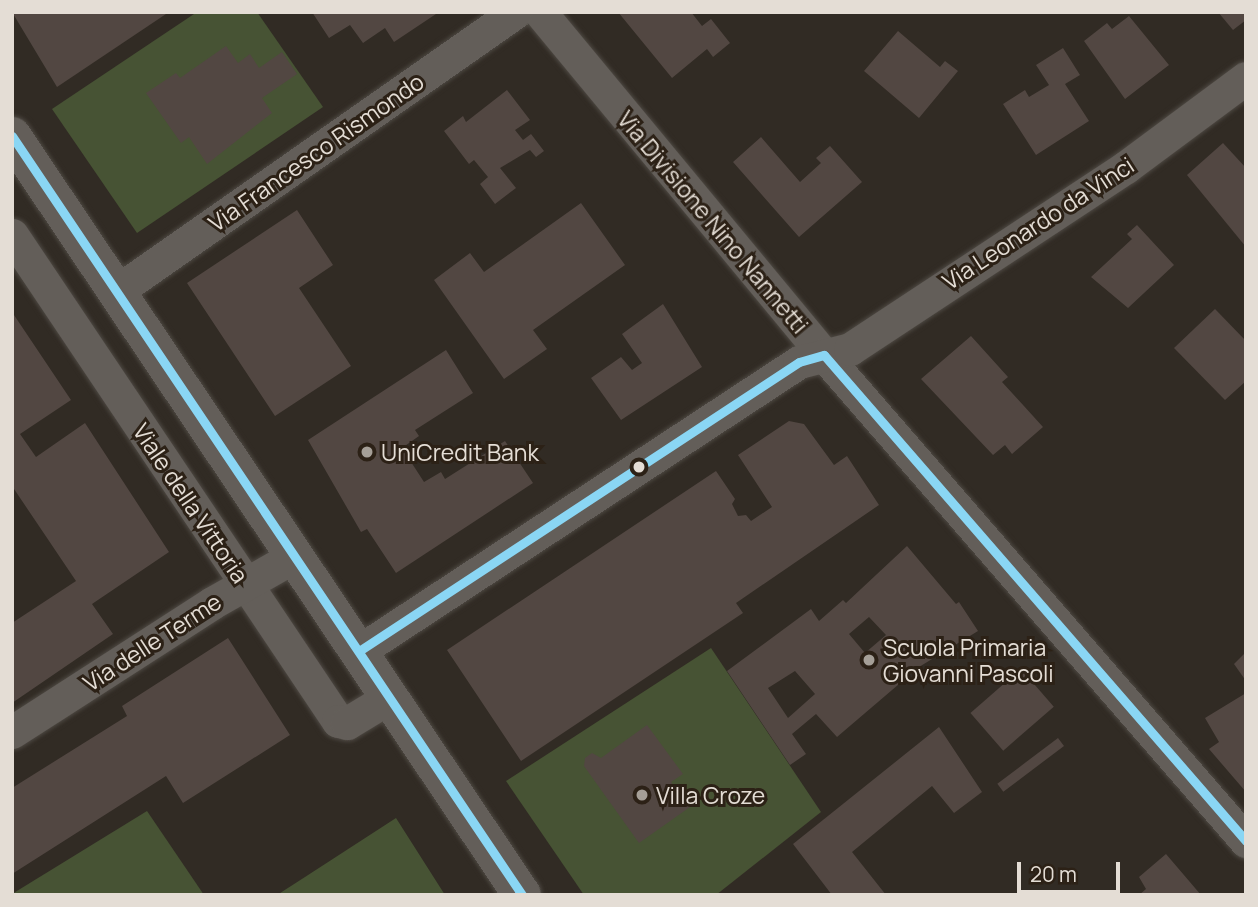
<!DOCTYPE html>
<html>
<head>
<meta charset="utf-8">
<style>
	body { margin:0 }
	#map { position:relative; width:1258px; height:907px; overflow:hidden; background:#312b24; font-family:Manrope,sans-serif }
	div>[style] { position:absolute }
	.green>* { inset:0; background:#475334 }
	.building>* { inset:0; background:#524742; transform-origin:0 0 }
	.roads { filter:drop-shadow(0 0 2px #4d4842) drop-shadow(0 0 2px #4d4842) }
	.minor>* { height:33px; margin:-16.5px; padding:0 16.5px; transform-origin:16.5px; border-radius:16.5px; background:#635e59 }
	.tertiary>* { height:38px; margin:-19px; padding:0 19px; transform-origin:19px; border-radius:19px; background:#635e59 }
	.bus-1>* { height:9px; margin:-4.5px; padding:0 4.5px; transform-origin:4.5px; border-radius:4.5px; background:#8ad6f4 }
	.dots>* { width:19px; height:19px; translate:-50% -50%; box-sizing:border-box; border:4px solid #2c2116; border-radius:50% }
	span { translate:-50% -50%; white-space:nowrap; text-align:center; line-height:1.15; -webkit-text-stroke:6px #2c2116; paint-order:stroke }
	.street-label { font-size:23px; color:#e4ddd5 }
	.poi-label { font-size:23px; color:#e4ddd5 }
	.left { translate:0 -50%; text-align:left }
	.frame { position:absolute; inset:0; border:14px solid #e4ddd5; pointer-events:none }
	.scale { position:absolute; left:1017px; top:862px; width:103px; height:32px; box-sizing:border-box; border:4px solid #e4ddd5; border-top:0; padding-left:9px; font-size:21px; line-height:24px; white-space:nowrap; color:#e4ddd5; -webkit-text-stroke:5px #2c2116; paint-order:stroke }
</style>
</head>
<body>
<div id="map">
	<div class="green">
		<div style="clip-path:polygon(197px 12px,257px 12px,323px 107px,137px 233px,52px 109px)"></div>
		<div style="clip-path:polygon(711px 648px,821px 812px,716px 895px,584px 895px,506px 781px)"></div>
		<div style="clip-path:polygon(147px 811px,204px 895px,12px 895px,12px 894px)"></div>
		<div style="clip-path:polygon(396px 818px,445px 895px,277px 895px,305px 877px)"></div>
	</div>
	<div class="building">
		<div style="clip-path:polygon(12px 12px,169px 12px,57px 87px)"></div>
		<div style="clip-path:polygon(312px 12px,439px 12px,394px 42px,385px 28px,363px 43px,350px 25px,329px 38px)"></div>
		<div style="clip-path:polygon(618px 12px,691px 12px,702px 26px,711px 19px,730px 43px,713px 57px,707px 49px,672px 78px)"></div>
		<div style="clip-path:polygon(1218px 12px,1246px 12px,1246px 20px,1233px 30px)"></div>
		<div style="clip-path:polygon(1129px 16px,1169px 65px,1125px 99px,1084px 41px,1107px 23px,1112px 29px)"></div>
		<div style="clip-path:polygon(898px 31px,940px 67px,945px 61px,958px 71px,919px 118px,864px 71px)"></div>
		<div style="clip-path:polygon(226px 46px,238px 63px,250px 54px,259px 68px,282px 52px,297px 74px,262px 98px,272px 113px,207px 164px,189px 137px,181px 143px,146px 93px,176px 73px,180px 78px)"></div>
		<div style="clip-path:polygon(1063px 48px,1080px 75px,1065px 84px,1089px 121px,1036px 155px,1003px 104px,1025px 90px,1029px 97px,1049px 85px,1036px 65px)"></div>
		<div style="clip-path:polygon(507px 90px,530px 120px,515px 130px,523px 140px,531px 134px,544px 151px,536px 157px,530px 150px,500px 168px,516px 188px,495px 204px,480px 184px,488px 177px,474px 160px,469px 164px,444px 131px,463px 116px,466px 122px)"></div>
		<div style="clip-path:polygon(761px 137px,800px 182px,821px 163px,816px 158px,830px 146px,862px 182px,799px 237px,733px 162px)"></div>
		<div style="clip-path:polygon(1223px 143px,1246px 168px,1246px 247px,1187px 175px)"></div>
		<div style="clip-path:polygon(581px 203px,625px 265px,533px 330px,547px 349px,504px 379px,434px 280px,470px 253px,484px 272px)"></div>
		<div style="clip-path:polygon(297px 210px,333px 265px,299px 288px,351px 366px,275px 416px,187px 283px)"></div>
		<div style="clip-path:polygon(1137px 225px,1174px 265px,1128px 308px,1091px 277px,1132px 239px,1127px 234px)"></div>
		<div style="clip-path:polygon(663px 304px,702px 367px,621px 420px,591px 378px,621px 357px,632px 370px,642px 363px,622px 334px)"></div>
		<div style="clip-path:polygon(1215px 309px,1246px 341px,1246px 381px,1225px 400px,1174px 348px)"></div>
		<div style="clip-path:polygon(12px 312px,71px 400px,20px 434px,36px 457px,85px 423px,169px 552px,92px 604px,113px 634px,12px 703px,12px 623px,76px 581px,12px 486px)"></div>
		<div style="clip-path:polygon(971px 336px,1008px 377px,1002px 382px,1043px 427px,1012px 454px,1005px 445px,993px 455px,921px 379px)"></div>
		<div style="clip-path:polygon(446px 350px,473px 393px,415px 430px,419px 436px,402px 448px,424px 482px,441px 472px,445px 479px,505px 441px,533px 483px,396px 573px,367px 529px,361px 532px,308px 440px)"></div>
		<div style="clip-path:polygon(789px 421px,804px 424px,834px 465px,847px 456px,879px 505px,736px 603px,743px 613px,521px 761px,447px 650px,716px 471px,735px 499px,732px 504px,738px 516px,746px 515px,751px 521px,772px 507px,738px 455px)"></div>
		<div style="clip-path:polygon(evenodd,907px 546px,956px 604px,959px 602px,978px 631px,919px 667px,837px 737px,816px 714px,792px 734px,806px 754px,790px 765px,727px 671px,811px 609px,819px 621px,843px 600px,846px 603px,907px 546px,869px 617px,886px 635px,865px 653px,849px 634px,869px 617px,907px 546px,795px 671px,815px 694px,788px 718px,768px 688px,795px 671px)"></div>
		<div style="clip-path:polygon(228px 638px,290px 735px,183px 803px,166px 776px,12px 874px,12px 788px,127px 716px,122px 706px)"></div>
		<div style="clip-path:polygon(1246px 652px,1246px 681px,1234px 664px)"></div>
		<div style="left:1021px;top:669px;width:50px;height:67px;rotate:49deg"></div>
		<div style="clip-path:polygon(1246px 693px,1246px 792px,1209px 749px,1219px 742px,1205px 718px)"></div>
		<div style="clip-path:polygon(647px 725px,683px 774px,671px 782px,690px 807px,639px 843px,584px 766px,585px 758px,592px 753px,601px 758px)"></div>
		<div style="clip-path:polygon(939px 727px,982px 792px,954px 813px,932px 786px,852px 852px,886px 895px,832px 895px,793px 844px)"></div>
		<div style="left:1058px;top:738px;width:10px;height:76px;rotate:53deg"></div>
		<div style="clip-path:polygon(1166px 854px,1201px 895px,1139px 895px,1146px 889px,1139px 877px)"></div>
	</div>
	<div class="roads">
		<div class="minor">
			<div style="left:540px;top:12px;width:445px;rotate:50.4deg"></div>
			<div style="left:824px;top:355px;width:644px;rotate:49.03deg"></div>
			<div style="left:12px;top:235px;width:585px;rotate:56.15deg"></div>
			<div style="left:338px;top:721px;width:9px;rotate:13deg"></div>
			<div style="left:347px;top:723px;width:50px;rotate:-31.2deg"></div>
			<div style="left:117px;top:291px;width:486px;rotate:-35deg"></div>
			<div style="left:359px;top:651px;width:526px;rotate:-33.3deg"></div>
			<div style="left:799px;top:362px;width:53px;rotate:-14.3deg"></div>
			<div style="left:850px;top:349px;width:331px;rotate:-33.4deg"></div>
			<div style="left:1126px;top:167px;width:149px;rotate:-36.6deg"></div>
			<div style="left:12px;top:732px;width:238px;rotate:-32.8deg"></div>
			<div style="left:212px;top:603px;width:95px;rotate:-29.5deg"></div>
		</div>
		<div class="tertiary">
			<div style="left:12px;top:136px;width:914px;rotate:56.1deg"></div>
		</div>
	</div>
	<div class="bus-1">
		<div style="left:12px;top:136px;width:914px;rotate:56.1deg"></div>
		<div style="left:359px;top:651px;width:526px;rotate:-33.3deg"></div>
		<div style="left:799px;top:362px;width:26px;rotate:-16deg"></div>
		<div style="left:824px;top:355px;width:644px;rotate:49.03deg"></div>
	</div>
	<div class="dots">
		<div style="left:367px;top:452px;background:#a59f97"></div>
		<div style="left:639px;top:467px;background:#e4ddd5"></div>
		<div style="left:869px;top:660px;background:#a59f97"></div>
		<div style="left:642px;top:795px;background:#a59f97"></div>
	</div>
	<div class="street-label">
		<span style="left:316px;top:152px;rotate:-35deg">Via Francesco Rismondo</span>
		<span style="left:713px;top:222px;rotate:50deg">Via Divisione Nino Nannetti</span>
		<span style="left:1038px;top:223px;rotate:-33deg">Via Leonardo da Vinci</span>
		<span style="left:191px;top:503px;rotate:56deg">Viale della Vittoria</span>
		<span style="left:152px;top:642px;rotate:-33deg">Via delle Terme</span>
	</div>
	<div class="poi-label">
		<span class="left" style="left:381px;top:452px">UniCredit Bank</span>
		<span class="left" style="left:883px;top:660px">Scuola Primaria<br>Giovanni Pascoli</span>
		<span class="left" style="left:656px;top:795px">Villa Croze</span>
	</div>
	<div class="frame"></div>
	<div class="scale">20 m</div>
</div>
</body>
</html>
